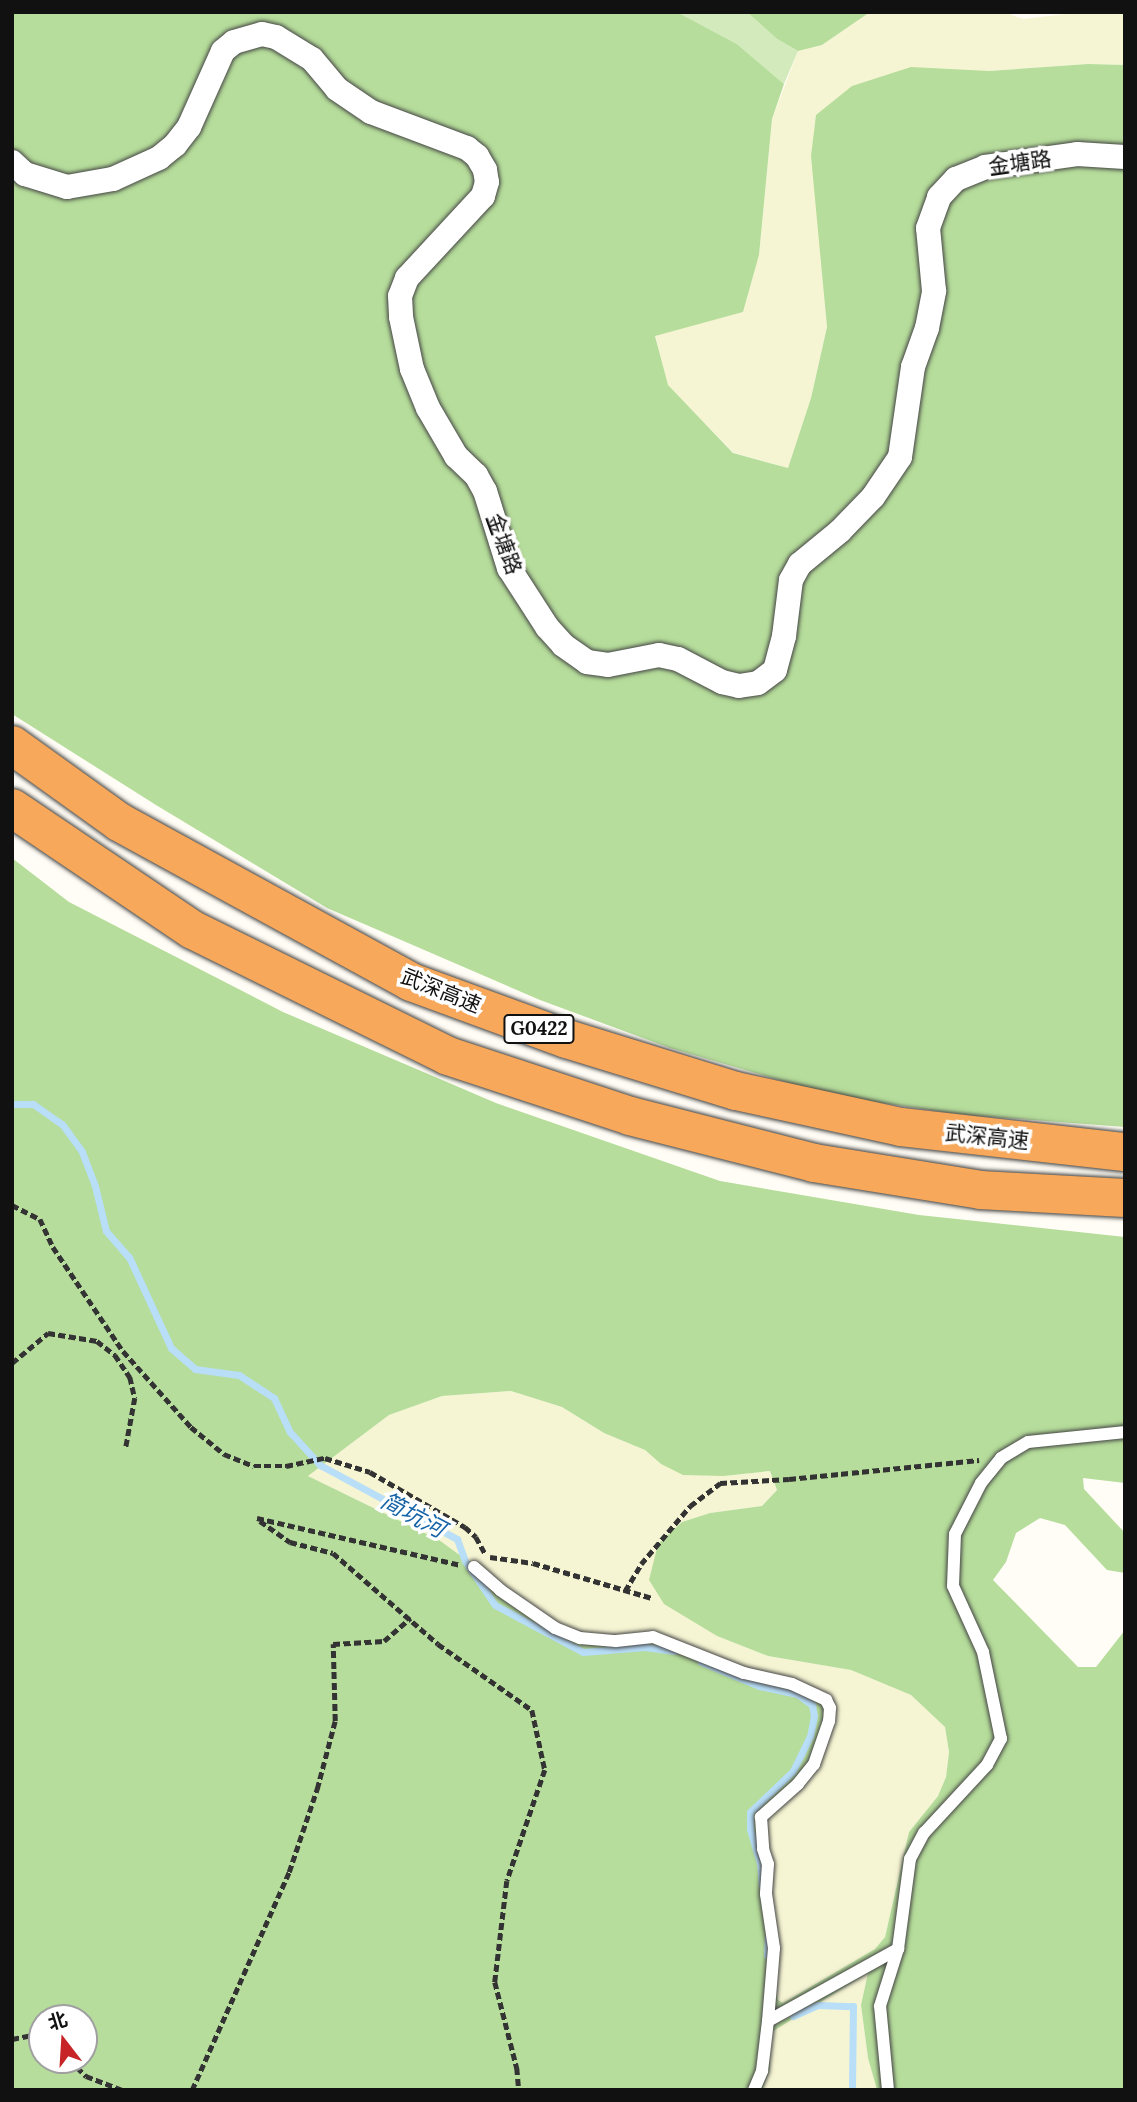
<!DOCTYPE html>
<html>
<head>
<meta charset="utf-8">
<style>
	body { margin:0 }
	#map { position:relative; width:1137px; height:2102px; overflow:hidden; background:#fffdf5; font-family:Lora,"Noto Sans SC",serif }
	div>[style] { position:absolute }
	.farmland>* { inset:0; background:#f6f5d3 }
	.green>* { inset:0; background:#d3ebbc }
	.forest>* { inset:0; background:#b6dd9b }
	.stream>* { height:7px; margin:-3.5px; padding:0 3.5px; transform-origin:3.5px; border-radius:3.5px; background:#b8def8 }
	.path>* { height:4.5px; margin-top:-2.25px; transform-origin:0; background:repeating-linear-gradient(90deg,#333 0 7px,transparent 0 10.5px) }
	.roads { filter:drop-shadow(0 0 2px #444) drop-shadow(0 0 2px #444) }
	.service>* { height:12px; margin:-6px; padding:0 6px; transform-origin:6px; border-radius:6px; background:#fff }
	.minor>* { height:24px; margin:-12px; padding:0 12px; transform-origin:12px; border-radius:12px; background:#fff }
	.motorway>* { height:38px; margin:-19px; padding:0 19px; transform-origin:19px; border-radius:19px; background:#f7a85b }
	span { translate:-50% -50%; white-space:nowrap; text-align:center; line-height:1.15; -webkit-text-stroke:7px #fff; paint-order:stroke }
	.shield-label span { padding:2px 5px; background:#fff; border:2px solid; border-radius:5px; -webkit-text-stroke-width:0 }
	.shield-label { font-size:19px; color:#111; font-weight:700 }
	.street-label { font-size:21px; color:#111 }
	.water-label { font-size:23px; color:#1563a7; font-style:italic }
	.frame { position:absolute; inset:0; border:14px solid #111; pointer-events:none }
	.north { position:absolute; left:28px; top:2004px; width:70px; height:70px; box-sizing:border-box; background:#fff; border:2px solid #a0a0a0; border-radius:50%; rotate:343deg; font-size:19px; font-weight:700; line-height:28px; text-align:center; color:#111 }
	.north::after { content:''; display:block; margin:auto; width:24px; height:32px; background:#c62426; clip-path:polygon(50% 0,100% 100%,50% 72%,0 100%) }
</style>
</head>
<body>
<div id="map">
	<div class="farmland">
		<div style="clip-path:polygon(870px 12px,1004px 12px,1023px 19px,1083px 12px,1125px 12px,1125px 65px,1088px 64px,989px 71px,820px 244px,827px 327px,811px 398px,788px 468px,734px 453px,667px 385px,655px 335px,743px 312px,759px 255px,772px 119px,798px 51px,822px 45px)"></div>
		<div style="clip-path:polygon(511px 1391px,562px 1407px,604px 1433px,645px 1450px,661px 1464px,724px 1476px,770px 1471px,777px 1490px,762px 1506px,710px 1513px,682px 1522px,658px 1544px,692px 1620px,717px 1636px,768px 1656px,851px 1670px,911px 1695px,945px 1727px,949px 1752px,946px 1777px,938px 1796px,909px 1832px,885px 1937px,875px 1949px,783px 2003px,778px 2000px,614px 1638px,581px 1635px,555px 1624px,439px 1540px,308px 1476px,389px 1415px,442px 1396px)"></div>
		<div style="clip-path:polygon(868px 1973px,861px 2005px,868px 2058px,877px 2090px,762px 2090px,770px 2070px,770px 2033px)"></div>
	</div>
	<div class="green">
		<div style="clip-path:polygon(677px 12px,747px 12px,777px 39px,798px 51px,784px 84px,737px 44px)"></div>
	</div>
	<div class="forest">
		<div style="clip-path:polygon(12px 12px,677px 12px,737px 44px,784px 84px,772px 119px,759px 255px,743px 312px,655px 336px,668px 385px,733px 453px,788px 468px,811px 398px,827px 327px,811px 156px,816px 115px,852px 86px,911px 67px,989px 71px,1088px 64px,1125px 65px,1125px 1127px,965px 1115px,834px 1096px,670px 1048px,540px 1000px,327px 908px,156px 805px,12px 714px)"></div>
		<div style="clip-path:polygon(747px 12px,870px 12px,822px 45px,798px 51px,777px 39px)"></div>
		<div style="clip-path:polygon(evenodd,12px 858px,69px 902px,283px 1012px,496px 1103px,720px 1181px,919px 1215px,1125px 1237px,1125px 1483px,1083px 1478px,1084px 1489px,1125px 1533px,1125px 1573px,1107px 1570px,1065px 1525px,1040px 1518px,1016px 1533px,1006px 1562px,993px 1580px,1078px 1667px,1096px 1667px,1125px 1630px,1125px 2090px,877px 2090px,868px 2058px,861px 2005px,868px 1973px,770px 2033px,770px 2070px,762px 2090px,12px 2090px,12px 858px,511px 1391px,562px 1407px,604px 1433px,645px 1450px,661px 1464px,683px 1475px,724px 1476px,770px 1471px,777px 1490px,762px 1506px,710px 1513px,682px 1522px,658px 1544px,649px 1580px,664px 1604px,717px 1636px,768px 1656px,851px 1670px,911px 1695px,945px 1727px,949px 1752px,946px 1777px,938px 1796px,909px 1832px,885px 1937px,875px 1949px,783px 2003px,778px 2000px,774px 1989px,780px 1953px,770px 1897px,764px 1820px,829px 1734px,834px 1700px,653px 1634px,614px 1638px,582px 1635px,555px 1624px,439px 1540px,308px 1476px,389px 1415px,442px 1396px,511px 1391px,12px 858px,42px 2018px,84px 2018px,84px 2060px,42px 2060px,42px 2018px)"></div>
	</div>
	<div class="stream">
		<div style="left:12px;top:1104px;width:21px"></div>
		<div style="left:33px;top:1104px;width:35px;rotate:35deg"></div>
		<div style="left:62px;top:1124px;width:34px;rotate:54deg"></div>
		<div style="left:82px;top:1152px;width:36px;rotate:69deg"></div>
		<div style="left:95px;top:1186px;width:46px;rotate:76.3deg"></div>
		<div style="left:106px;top:1231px;width:35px;rotate:49deg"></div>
		<div style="left:129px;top:1257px;width:100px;rotate:65.2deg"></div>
		<div style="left:171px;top:1348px;width:32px;rotate:41deg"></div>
		<div style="left:195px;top:1369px;width:44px;rotate:7.8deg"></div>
		<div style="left:239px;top:1375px;width:42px;rotate:33.3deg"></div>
		<div style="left:274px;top:1398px;width:38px;rotate:65deg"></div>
		<div style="left:290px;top:1432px;width:45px;rotate:47.7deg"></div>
		<div style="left:320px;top:1465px;width:156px;rotate:28.4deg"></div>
		<div style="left:457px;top:1539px;width:23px;rotate:70deg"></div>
		<div style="left:465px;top:1561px;width:53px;rotate:55.7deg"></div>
		<div style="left:495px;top:1605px;width:100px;rotate:28.1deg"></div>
		<div style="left:583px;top:1652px;width:62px;rotate:-4.6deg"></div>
		<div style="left:645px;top:1647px;width:29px;rotate:8deg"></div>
		<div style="left:701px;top:1662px;width:63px;rotate:22.5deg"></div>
		<div style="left:759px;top:1686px;width:39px;rotate:12deg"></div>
		<div style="left:797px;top:1694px;width:19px;rotate:36deg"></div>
		<div style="left:812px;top:1705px;width:11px;rotate:80deg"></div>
		<div style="left:814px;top:1716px;width:20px;rotate:101deg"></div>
		<div style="left:810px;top:1736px;width:39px;rotate:116deg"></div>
		<div style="left:793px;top:1771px;width:59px;rotate:136.4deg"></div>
		<div style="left:750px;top:1812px;width:17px;rotate:90deg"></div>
		<div style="left:750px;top:1829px;width:35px;rotate:74deg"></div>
		<div style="left:760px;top:1863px;width:22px;rotate:85deg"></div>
		<div style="left:767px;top:1955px;width:17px;rotate:-87deg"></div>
		<div style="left:793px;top:2016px;width:27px;rotate:-24deg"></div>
		<div style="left:818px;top:2005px;width:35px;rotate:2deg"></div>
		<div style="left:853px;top:2006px;width:84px;rotate:90.7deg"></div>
	</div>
	<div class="path">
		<div style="left:12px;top:1205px;width:31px;rotate:27deg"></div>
		<div style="left:40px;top:1219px;width:31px;rotate:65deg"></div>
		<div style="left:53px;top:1247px;width:125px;rotate:56.1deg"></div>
		<div style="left:123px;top:1351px;width:102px;rotate:48.2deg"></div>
		<div style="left:191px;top:1427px;width:43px;rotate:39.3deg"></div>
		<div style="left:224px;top:1454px;width:32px;rotate:22deg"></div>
		<div style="left:254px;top:1466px;width:32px"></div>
		<div style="left:286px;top:1466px;width:40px;rotate:-12deg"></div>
		<div style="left:325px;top:1458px;width:47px;rotate:17.3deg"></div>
		<div style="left:370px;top:1472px;width:110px;rotate:30.1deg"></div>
		<div style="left:465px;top:1527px;width:15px;rotate:42deg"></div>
		<div style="left:476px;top:1537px;width:18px;rotate:61deg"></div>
		<div style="left:12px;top:1363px;width:47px;rotate:-39.8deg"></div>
		<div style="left:48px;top:1333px;width:50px;rotate:9.3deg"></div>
		<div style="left:97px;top:1341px;width:23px;rotate:38deg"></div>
		<div style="left:115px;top:1355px;width:27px;rotate:56deg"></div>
		<div style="left:130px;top:1377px;width:22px;rotate:77deg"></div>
		<div style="left:135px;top:1398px;width:50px;rotate:100.4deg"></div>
		<div style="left:257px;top:1518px;width:208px;rotate:13deg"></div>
		<div style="left:260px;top:1521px;width:37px;rotate:35deg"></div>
		<div style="left:290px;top:1542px;width:44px;rotate:14.3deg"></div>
		<div style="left:333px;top:1553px;width:139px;rotate:40.9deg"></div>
		<div style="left:438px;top:1644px;width:115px;rotate:35.1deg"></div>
		<div style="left:532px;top:1710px;width:61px;rotate:77.8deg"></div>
		<div style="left:545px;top:1770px;width:117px;rotate:108.9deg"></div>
		<div style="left:507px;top:1881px;width:102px;rotate:96.8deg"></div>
		<div style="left:495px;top:1982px;width:89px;rotate:75.7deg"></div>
		<div style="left:517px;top:2068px;width:22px;rotate:85deg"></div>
		<div style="left:490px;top:1557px;width:43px;rotate:7.9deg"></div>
		<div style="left:533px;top:1563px;width:124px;rotate:16.4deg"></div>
		<div style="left:625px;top:1591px;width:31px;rotate:-59deg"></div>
		<div style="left:641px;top:1564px;width:76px;rotate:-49.8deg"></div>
		<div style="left:690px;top:1506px;width:38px;rotate:-37deg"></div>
		<div style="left:720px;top:1483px;width:69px;rotate:-3.3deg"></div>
		<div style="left:789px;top:1479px;width:191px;rotate:-5.7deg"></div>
		<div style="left:12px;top:2039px;width:31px;rotate:-11deg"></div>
		<div style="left:70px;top:2060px;width:23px;rotate:45deg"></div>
		<div style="left:86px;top:2076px;width:40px;rotate:21deg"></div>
		<div style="left:192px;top:2090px;width:239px;rotate:-66deg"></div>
		<div style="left:289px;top:1872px;width:88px;rotate:-71.4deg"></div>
		<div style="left:317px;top:1789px;width:70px;rotate:-75.2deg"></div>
		<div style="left:335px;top:1721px;width:77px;rotate:-91.5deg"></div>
		<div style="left:333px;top:1644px;width:51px;rotate:-3.4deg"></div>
		<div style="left:384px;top:1641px;width:35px;rotate:-41deg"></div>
	</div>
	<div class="roads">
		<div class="service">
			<div style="left:474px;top:1567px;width:35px;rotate:41deg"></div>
			<div style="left:500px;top:1590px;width:67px;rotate:34.6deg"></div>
			<div style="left:555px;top:1628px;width:27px;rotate:22deg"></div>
			<div style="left:580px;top:1638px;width:36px;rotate:5deg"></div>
			<div style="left:616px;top:1641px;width:37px;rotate:-6deg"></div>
			<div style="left:653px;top:1637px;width:98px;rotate:21.6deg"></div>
			<div style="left:744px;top:1673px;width:49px;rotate:12.9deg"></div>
			<div style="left:792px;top:1684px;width:38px;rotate:25deg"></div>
			<div style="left:826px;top:1700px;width:9px;rotate:63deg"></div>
			<div style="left:830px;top:1708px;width:13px;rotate:94deg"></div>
			<div style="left:829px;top:1721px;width:46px;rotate:109.2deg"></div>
			<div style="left:814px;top:1764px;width:26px;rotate:129deg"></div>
			<div style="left:798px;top:1784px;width:50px;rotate:138.3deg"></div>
			<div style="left:761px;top:1817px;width:32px;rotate:86deg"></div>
			<div style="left:763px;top:1849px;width:16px;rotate:72deg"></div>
			<div style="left:768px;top:1864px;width:30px;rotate:94deg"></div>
			<div style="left:766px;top:1894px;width:55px;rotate:81.6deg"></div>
			<div style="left:774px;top:1948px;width:73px;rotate:94.7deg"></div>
			<div style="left:768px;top:2021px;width:149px;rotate:-29deg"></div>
			<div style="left:898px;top:1949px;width:91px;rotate:-82.4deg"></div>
			<div style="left:910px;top:1859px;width:30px;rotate:-62deg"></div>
			<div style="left:924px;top:1833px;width:93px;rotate:-47.2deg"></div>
			<div style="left:987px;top:1765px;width:30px;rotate:-62deg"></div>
			<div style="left:1001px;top:1739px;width:89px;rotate:-101.7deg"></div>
			<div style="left:983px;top:1652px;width:72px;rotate:-114.4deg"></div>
			<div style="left:953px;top:1586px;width:52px;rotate:-87.8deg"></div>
			<div style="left:955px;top:1534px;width:57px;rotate:-63deg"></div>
			<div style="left:981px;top:1483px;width:32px;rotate:-51deg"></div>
			<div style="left:1001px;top:1458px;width:31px;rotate:-31deg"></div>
			<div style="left:1028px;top:1442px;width:98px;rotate:-5.9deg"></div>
			<div style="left:754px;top:2090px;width:21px;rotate:-67deg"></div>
			<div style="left:762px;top:2071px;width:50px;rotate:-83.2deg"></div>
			<div style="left:888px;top:2090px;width:84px;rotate:-95.4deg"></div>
			<div style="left:880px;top:2006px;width:60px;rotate:-72.5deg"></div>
		</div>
		<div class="minor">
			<div style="left:12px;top:162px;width:18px;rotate:43deg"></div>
			<div style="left:25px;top:174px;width:44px;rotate:17.2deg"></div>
			<div style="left:67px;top:187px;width:47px;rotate:-9.9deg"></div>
			<div style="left:113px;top:179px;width:51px;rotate:-24.5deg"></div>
			<div style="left:159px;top:158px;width:21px;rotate:-39deg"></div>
			<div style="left:175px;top:145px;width:23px;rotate:-52deg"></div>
			<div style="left:189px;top:127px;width:83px;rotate:-65.9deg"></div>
			<div style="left:223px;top:51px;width:14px;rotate:-39deg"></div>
			<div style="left:234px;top:42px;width:29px;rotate:-16deg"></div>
			<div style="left:262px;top:34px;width:14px;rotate:12deg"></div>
			<div style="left:276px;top:37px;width:42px;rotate:31.4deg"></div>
			<div style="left:312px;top:59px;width:39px;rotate:50deg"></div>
			<div style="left:337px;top:89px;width:41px;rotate:34.1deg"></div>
			<div style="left:371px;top:112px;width:103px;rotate:20.6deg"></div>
			<div style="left:467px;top:148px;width:13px;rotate:39deg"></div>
			<div style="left:477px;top:156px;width:16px;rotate:60deg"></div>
			<div style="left:485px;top:170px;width:12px;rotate:81deg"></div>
			<div style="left:487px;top:182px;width:15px;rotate:106deg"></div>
			<div style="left:483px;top:196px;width:112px;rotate:132.8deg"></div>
			<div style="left:407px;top:278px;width:19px;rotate:111deg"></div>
			<div style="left:400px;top:296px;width:21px;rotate:87deg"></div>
			<div style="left:401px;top:317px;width:53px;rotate:78.1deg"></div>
			<div style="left:412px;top:369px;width:42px;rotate:67.7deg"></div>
			<div style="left:428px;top:408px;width:56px;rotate:59.7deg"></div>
			<div style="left:456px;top:456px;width:28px;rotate:44deg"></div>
			<div style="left:476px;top:475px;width:18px;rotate:61deg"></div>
			<div style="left:485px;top:491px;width:81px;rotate:72.7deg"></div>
			<div style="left:509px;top:568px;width:70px;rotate:57.2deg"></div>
			<div style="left:547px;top:627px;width:24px;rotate:48deg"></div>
			<div style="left:563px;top:645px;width:29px;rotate:35deg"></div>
			<div style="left:587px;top:662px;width:21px;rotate:8deg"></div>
			<div style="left:608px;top:665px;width:52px;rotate:-11.1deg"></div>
			<div style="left:659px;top:655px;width:19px;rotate:12deg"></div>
			<div style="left:678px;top:659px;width:50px;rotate:27.6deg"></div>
			<div style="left:722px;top:682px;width:17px;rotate:13deg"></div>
			<div style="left:739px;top:686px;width:19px;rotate:-9deg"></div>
			<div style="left:758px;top:683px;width:21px;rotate:-37deg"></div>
			<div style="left:775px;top:670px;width:35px;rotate:-75deg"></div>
			<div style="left:784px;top:636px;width:56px;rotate:-82.9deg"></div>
			<div style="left:791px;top:580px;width:18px;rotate:-61deg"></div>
			<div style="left:800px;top:564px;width:52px;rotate:-39.5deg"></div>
			<div style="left:840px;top:531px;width:47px;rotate:-45.9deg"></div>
			<div style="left:873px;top:497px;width:48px;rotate:-56deg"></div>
			<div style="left:900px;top:457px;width:91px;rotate:-81.8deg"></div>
			<div style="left:913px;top:367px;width:41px;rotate:-70.3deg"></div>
			<div style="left:927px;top:328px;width:38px;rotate:-79deg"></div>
			<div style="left:934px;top:291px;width:63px;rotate:-95.4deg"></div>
			<div style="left:928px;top:228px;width:33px;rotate:-70deg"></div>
			<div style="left:939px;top:197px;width:25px;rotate:-47deg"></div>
			<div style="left:956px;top:179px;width:31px;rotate:-22deg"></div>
			<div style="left:985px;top:167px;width:93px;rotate:-8deg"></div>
			<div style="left:1077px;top:154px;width:48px;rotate:3.6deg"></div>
		</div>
		<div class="motorway">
			<div style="left:12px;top:745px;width:132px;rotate:35.7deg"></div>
			<div style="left:119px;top:822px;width:333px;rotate:28.7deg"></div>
			<div style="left:411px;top:982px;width:166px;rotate:20.1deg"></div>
			<div style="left:567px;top:1039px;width:177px;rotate:17.1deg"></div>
			<div style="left:736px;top:1091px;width:169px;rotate:12.3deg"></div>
			<div style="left:901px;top:1127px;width:225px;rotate:6.4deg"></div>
			<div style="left:12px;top:808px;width:218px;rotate:34deg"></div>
			<div style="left:193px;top:930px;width:284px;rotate:26.3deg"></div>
			<div style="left:448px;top:1056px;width:192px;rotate:18.2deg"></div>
			<div style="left:630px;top:1116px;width:190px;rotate:14.3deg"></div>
			<div style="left:814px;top:1163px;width:168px;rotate:9.2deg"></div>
			<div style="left:980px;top:1190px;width:145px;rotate:3.2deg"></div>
		</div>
	</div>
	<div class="shield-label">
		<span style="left:539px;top:1029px">G0422</span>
	</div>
	<div class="street-label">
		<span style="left:1020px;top:163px;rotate:-8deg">金塘路</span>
		<span style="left:504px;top:544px;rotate:70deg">金塘路</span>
		<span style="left:441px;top:991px;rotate:22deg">武深高速</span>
		<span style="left:987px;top:1137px;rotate:6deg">武深高速</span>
	</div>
	<div class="water-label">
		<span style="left:413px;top:1515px;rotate:28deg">简坑河</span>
	</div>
	<div class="frame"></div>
	<div class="north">北</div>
</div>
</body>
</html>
